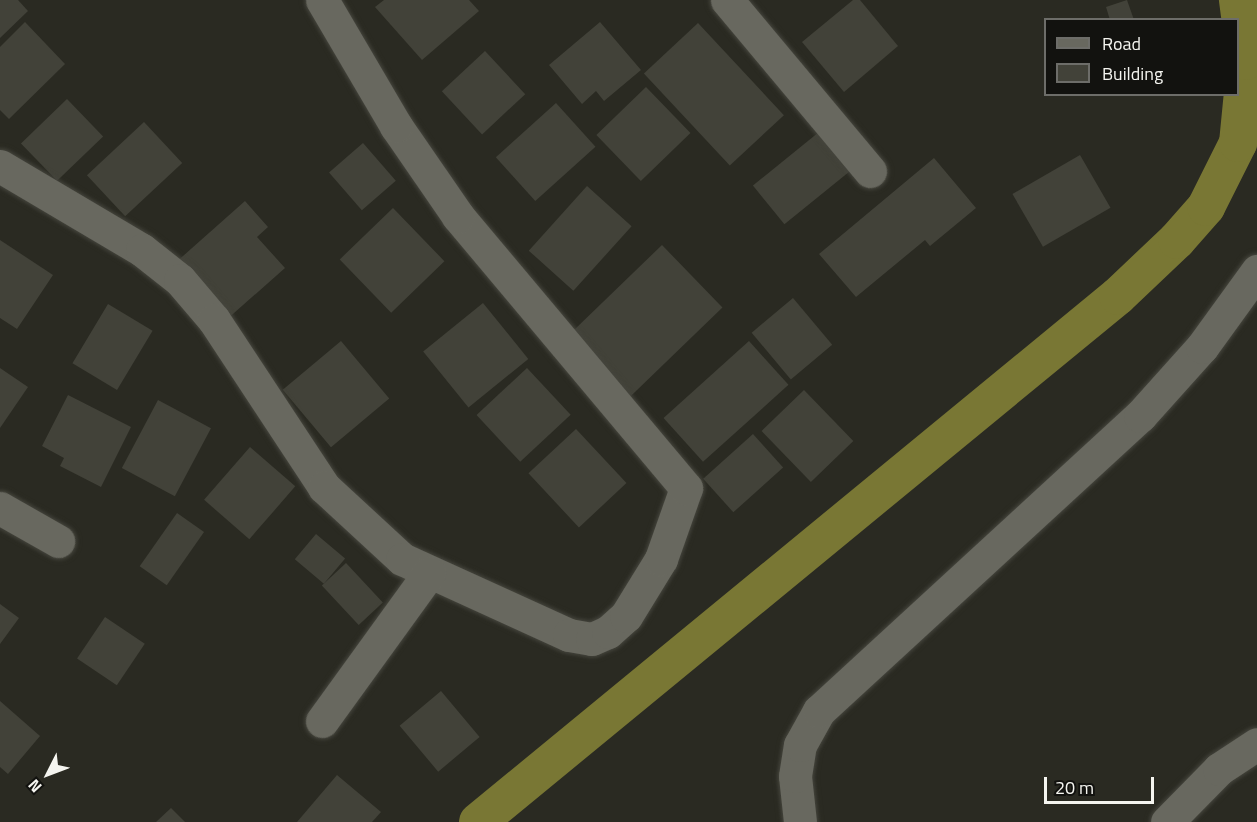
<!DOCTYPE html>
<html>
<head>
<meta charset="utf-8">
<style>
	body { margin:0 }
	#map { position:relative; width:1257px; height:822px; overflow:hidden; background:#2a2a22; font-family:"Titillium Web",sans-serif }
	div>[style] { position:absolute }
	.canal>* { height:38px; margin:-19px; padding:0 19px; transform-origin:19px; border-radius:19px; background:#797734 }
	.building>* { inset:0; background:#424239; transform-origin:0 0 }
	.roads { filter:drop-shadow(0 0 2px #45453d) drop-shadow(0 0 2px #45453d) }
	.minor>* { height:33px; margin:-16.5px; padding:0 16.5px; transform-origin:16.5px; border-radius:16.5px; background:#68685f }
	span { translate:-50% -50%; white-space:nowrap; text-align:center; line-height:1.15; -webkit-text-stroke:5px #12120f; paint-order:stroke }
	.legend { position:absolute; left:1044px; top:18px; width:195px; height:78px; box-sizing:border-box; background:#12120f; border:2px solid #6d6d69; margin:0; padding:8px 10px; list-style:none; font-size:18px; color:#f5f5f0 }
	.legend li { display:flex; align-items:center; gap:12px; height:30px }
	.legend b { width:30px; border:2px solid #6d6d69 }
	.north { position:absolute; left:18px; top:744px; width:60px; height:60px; -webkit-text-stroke:4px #12120f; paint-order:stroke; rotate:228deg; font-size:16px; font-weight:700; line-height:24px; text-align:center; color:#f5f5f0 }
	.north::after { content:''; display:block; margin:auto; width:21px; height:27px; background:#f5f5f0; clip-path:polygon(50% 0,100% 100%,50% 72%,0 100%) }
	.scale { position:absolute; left:1044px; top:777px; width:110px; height:27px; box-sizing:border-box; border:3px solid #f5f5f0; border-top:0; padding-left:8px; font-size:18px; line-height:21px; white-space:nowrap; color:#f5f5f0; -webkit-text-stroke:4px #12120f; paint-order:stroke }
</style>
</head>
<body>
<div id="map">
	<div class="canal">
		<div style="left:478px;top:822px;width:828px;rotate:-39.42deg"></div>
		<div style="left:1118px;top:296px;width:81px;rotate:-43.5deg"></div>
		<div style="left:1177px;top:240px;width:44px;rotate:-48.7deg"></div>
		<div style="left:1206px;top:207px;width:72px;rotate:-63.4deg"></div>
		<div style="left:1238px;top:143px;width:82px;rotate:-84.4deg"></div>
		<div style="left:1246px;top:61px;width:62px;rotate:-97.5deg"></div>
	</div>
	<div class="building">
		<div style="clip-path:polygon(0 0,18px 0,28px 11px,0 38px)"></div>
		<div style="clip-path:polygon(384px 0,469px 0,479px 11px,422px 60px,375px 7px)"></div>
		<div style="clip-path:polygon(853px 0,860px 0,898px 46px,844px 92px,802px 42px)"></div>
		<div style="clip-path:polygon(1127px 0,1134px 20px,1110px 20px,1106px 7px)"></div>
		<div style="clip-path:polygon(25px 22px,65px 64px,9px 119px,0 110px,0 47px)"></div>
		<div style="clip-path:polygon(600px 22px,641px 70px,604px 101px,596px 91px,582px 104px,549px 65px)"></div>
		<div style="left:698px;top:23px;width:126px;height:74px;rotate:47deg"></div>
		<div style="left:485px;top:51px;width:59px;height:59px;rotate:47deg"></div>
		<div style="left:646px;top:87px;width:64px;height:69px;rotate:46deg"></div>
		<div style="left:67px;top:99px;width:52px;height:64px;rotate:46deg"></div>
		<div style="left:556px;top:103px;width:59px;height:81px;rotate:48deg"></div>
		<div style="left:144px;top:122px;width:56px;height:78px;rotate:47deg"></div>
		<div style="left:819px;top:132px;width:50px;height:85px;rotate:51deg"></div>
		<div style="left:363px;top:143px;width:50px;height:45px;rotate:49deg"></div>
		<div style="left:1080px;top:155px;width:61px;height:78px;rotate:60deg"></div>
		<div style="clip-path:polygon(934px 158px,976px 208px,930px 246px,925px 240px,856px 297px,819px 254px)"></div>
		<div style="left:587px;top:186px;width:60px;height:87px;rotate:42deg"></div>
		<div style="clip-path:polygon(245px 201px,268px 227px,257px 237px,285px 268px,225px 321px,174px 264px)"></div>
		<div style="left:393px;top:208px;width:74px;height:74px;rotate:46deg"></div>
		<div style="clip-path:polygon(0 240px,53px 275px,17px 329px,0 318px)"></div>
		<div style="left:662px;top:245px;width:87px;height:132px;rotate:46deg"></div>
		<div style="left:793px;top:298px;width:61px;height:54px;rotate:50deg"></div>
		<div style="left:483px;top:303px;width:72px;height:77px;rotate:51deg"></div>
		<div style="left:108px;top:304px;width:52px;height:69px;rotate:31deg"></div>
		<div style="left:341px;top:341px;width:75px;height:76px;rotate:50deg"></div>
		<div style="left:749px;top:341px;width:59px;height:115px;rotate:48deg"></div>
		<div style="clip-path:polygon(0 368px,28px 387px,0 428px)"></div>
		<div style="left:527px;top:368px;width:64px;height:69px;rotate:47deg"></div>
		<div style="left:804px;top:390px;width:71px;height:59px;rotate:46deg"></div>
		<div style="clip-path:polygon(68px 395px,131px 427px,101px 487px,60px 466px,64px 458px,42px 446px)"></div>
		<div style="left:158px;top:400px;width:60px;height:77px;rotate:28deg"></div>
		<div style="left:576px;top:429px;width:74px;height:65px;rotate:47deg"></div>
		<div style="left:753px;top:434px;width:45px;height:67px;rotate:48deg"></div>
		<div style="left:250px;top:447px;width:60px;height:70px;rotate:41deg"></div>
		<div style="left:177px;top:513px;width:33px;height:65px;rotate:35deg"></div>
		<div style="left:316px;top:534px;width:38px;height:33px;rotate:40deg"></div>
		<div style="left:346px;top:563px;width:54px;height:33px;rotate:47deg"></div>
		<div style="clip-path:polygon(0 604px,19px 618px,0 644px)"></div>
		<div style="left:105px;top:617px;width:48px;height:50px;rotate:34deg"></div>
		<div style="left:441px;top:691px;width:60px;height:54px;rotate:50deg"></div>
		<div style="clip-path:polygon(0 701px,40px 736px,8px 774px,0 767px)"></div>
		<div style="clip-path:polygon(337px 775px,381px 812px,372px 822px,297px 822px)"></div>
		<div style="clip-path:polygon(171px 808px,185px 822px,156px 822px)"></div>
	</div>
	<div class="roads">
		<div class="minor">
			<div style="left:727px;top:0;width:223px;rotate:50.1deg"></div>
			<div style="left:0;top:166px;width:165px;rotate:30.6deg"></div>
			<div style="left:142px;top:250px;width:48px;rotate:38.3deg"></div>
			<div style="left:180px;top:280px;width:52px;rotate:49.6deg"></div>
			<div style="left:214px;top:320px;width:200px;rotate:56.6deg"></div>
			<div style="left:324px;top:487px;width:106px;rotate:42.7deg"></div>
			<div style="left:402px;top:559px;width:183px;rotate:24.5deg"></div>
			<div style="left:569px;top:635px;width:23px;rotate:10deg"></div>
			<div style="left:592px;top:639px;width:17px;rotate:-24deg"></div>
			<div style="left:608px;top:632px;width:24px;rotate:-42deg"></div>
			<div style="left:626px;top:616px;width:67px;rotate:-58.4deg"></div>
			<div style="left:661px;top:559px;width:75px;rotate:-70.6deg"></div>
			<div style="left:686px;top:488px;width:355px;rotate:-130deg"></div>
			<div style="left:458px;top:216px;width:109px;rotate:-124.6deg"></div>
			<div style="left:396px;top:126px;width:146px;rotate:-120.4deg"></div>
			<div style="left:0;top:508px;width:67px;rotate:29.6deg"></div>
			<div style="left:322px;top:721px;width:183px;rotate:-54.1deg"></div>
			<div style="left:800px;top:822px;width:46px;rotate:-96.2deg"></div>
			<div style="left:795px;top:776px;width:31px;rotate:-81deg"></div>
			<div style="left:800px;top:745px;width:39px;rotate:-61deg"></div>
			<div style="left:819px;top:711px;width:436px;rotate:-42.6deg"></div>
			<div style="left:1140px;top:416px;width:93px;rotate:-48.1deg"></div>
			<div style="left:1202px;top:347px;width:94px;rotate:-54.1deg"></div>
			<div style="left:1167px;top:822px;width:74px;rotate:-45.5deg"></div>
			<div style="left:1219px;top:769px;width:45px;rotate:-33.3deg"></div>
		</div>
	</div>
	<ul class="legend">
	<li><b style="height:8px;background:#68685f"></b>Road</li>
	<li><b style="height:16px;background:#424239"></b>Building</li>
	</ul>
	<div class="north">N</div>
	<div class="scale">20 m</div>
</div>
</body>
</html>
